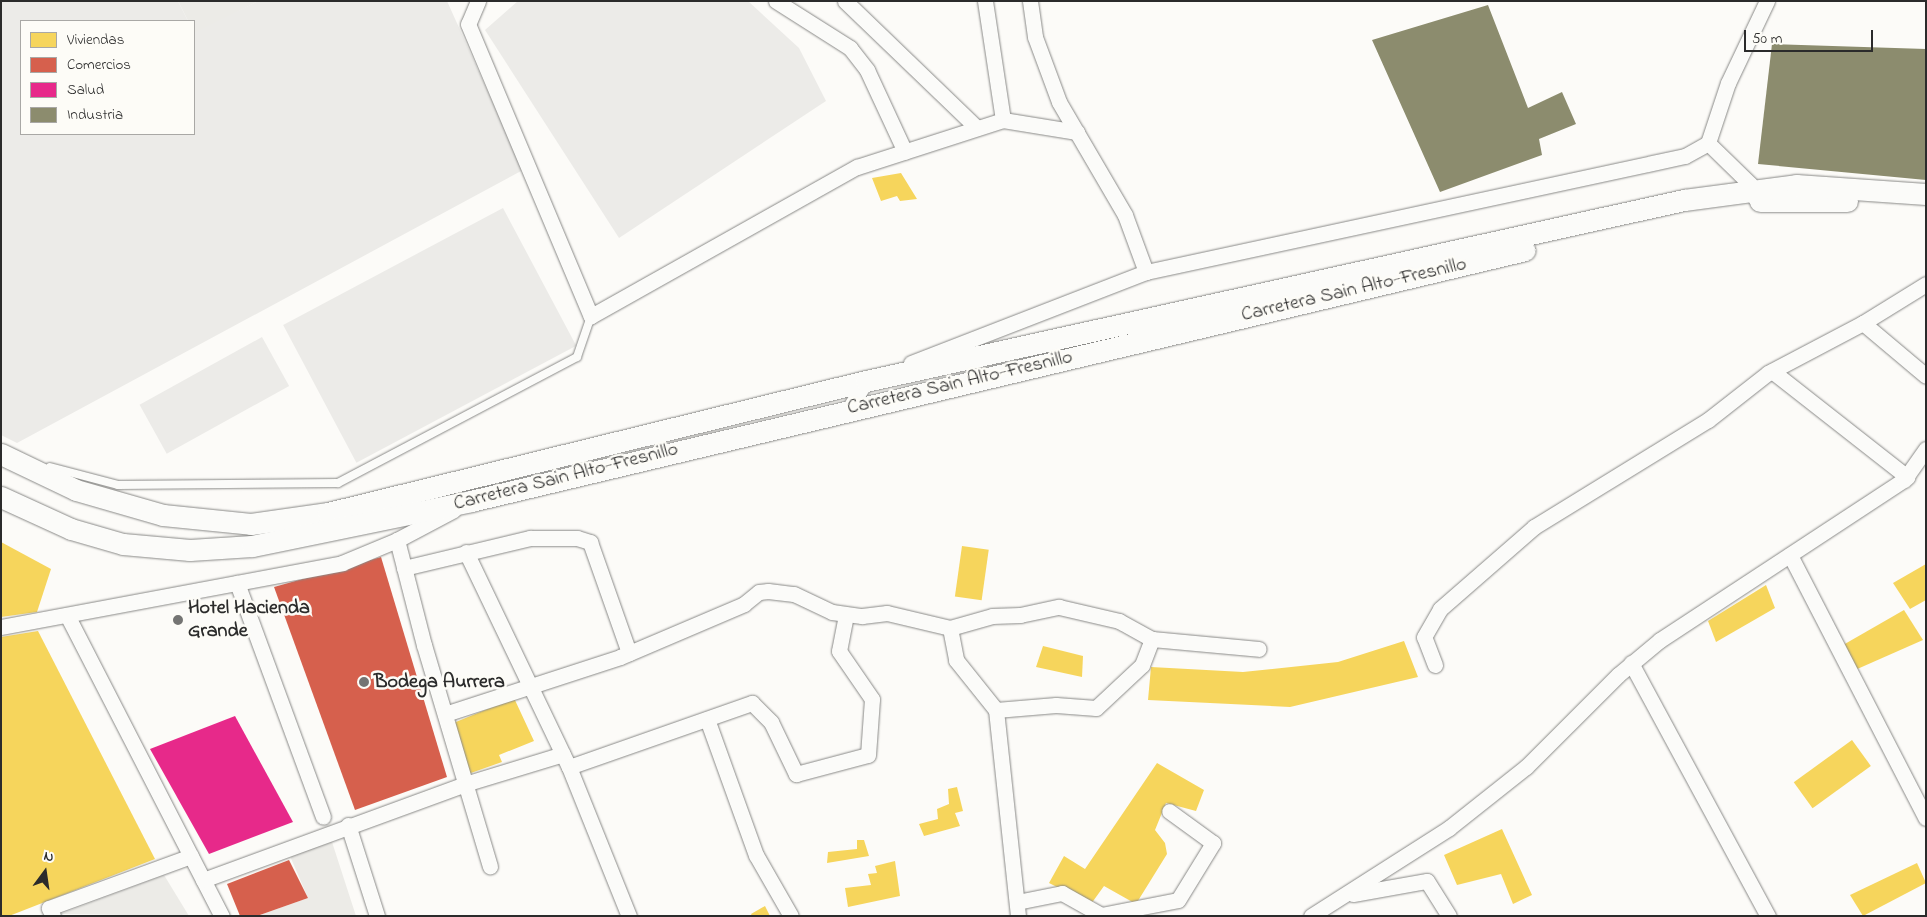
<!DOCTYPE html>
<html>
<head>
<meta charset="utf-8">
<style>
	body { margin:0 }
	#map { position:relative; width:1927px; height:917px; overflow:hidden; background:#fcfbf8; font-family:"Indie Flower",sans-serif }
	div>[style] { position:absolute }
	.built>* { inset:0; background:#ecebe7 }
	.green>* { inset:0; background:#ecebe8; transform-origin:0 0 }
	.homes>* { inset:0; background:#f6d55c; transform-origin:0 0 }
	.shops>* { inset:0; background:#d6604d }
	.health>* { inset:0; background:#e7298a }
	.industry>* { inset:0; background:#8c8c6e }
	.roads { filter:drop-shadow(0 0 1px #898987) drop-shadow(0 0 1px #898987) }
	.service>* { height:8px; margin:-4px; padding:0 4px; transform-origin:4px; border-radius:4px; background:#fbfbf9 }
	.minor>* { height:15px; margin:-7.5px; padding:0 7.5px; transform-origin:7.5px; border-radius:7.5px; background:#fbfbf9 }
	.secondary>* { height:21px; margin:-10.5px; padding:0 10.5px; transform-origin:10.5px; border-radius:10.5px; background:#fbfbf9 }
	.dots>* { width:14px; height:14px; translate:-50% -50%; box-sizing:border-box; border:2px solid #fdfcf7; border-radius:50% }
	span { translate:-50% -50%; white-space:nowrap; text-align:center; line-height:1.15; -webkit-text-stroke:5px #fdfcf7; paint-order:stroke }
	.street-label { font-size:20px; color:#2b2b2b }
	.poi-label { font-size:20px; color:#2b2b2b; font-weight:700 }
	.left { translate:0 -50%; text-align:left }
	.frame { position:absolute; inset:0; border:2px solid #2b2b2b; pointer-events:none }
	.legend { position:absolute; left:20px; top:20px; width:175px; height:115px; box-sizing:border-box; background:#fdfcf7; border:1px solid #a9a8a5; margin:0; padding:6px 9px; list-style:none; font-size:15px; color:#2b2b2b }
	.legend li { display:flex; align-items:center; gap:10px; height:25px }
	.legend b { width:25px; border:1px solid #a9a8a5 }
	.north { position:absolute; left:20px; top:847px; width:50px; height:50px; -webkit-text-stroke:4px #fdfcf7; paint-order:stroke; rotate:14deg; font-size:14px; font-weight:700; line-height:20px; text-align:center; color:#2b2b2b }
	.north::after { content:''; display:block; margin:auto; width:18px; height:22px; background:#2b2b2b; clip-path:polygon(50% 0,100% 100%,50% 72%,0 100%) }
	.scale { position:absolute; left:1744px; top:30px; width:129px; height:22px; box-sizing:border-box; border:2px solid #2b2b2b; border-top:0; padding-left:6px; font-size:15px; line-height:18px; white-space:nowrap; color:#2b2b2b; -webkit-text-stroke:4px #fdfcf7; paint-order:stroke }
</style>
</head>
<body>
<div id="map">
	<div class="built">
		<div style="clip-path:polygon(178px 1px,258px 1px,195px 35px,194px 21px,188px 21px)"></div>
		<div style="clip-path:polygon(332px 842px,356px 916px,257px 916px,308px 898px,290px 856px)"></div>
		<div style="clip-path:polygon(164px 875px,189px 916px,60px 914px)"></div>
	</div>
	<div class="green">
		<div style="clip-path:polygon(1px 1px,178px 1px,188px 21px,21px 21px,21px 134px,194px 134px,194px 33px,258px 1px,447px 1px,523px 170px,17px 443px,1px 435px)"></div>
		<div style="clip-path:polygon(518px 1px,748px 1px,799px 48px,826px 101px,619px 238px,485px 30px)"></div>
		<div style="left:503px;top:208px;width:156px;height:249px;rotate:62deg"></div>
		<div style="left:262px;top:337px;width:56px;height:140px;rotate:61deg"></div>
	</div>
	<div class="homes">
		<div style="clip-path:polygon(901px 173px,917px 199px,900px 201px,897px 196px,881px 201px,872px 178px)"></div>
		<div style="clip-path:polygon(1px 542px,51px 569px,37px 612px,1px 617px)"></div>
		<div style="left:962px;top:546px;width:27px;height:51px;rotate:8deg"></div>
		<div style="clip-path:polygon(1926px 564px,1926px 600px,1910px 609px,1893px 583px)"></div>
		<div style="clip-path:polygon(1766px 585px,1775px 608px,1716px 642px,1708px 621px)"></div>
		<div style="clip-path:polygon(1904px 610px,1923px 640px,1855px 670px,1843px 645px)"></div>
		<div style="clip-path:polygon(38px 631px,155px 859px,9px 916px,1px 916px,1px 637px)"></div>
		<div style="clip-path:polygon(1404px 641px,1418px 677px,1290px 707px,1148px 700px,1151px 667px,1243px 672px,1338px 662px)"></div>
		<div style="clip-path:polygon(1043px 646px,1083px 656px,1082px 677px,1036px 667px)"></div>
		<div style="clip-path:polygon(514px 698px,534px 741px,499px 755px,502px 762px,468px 774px,451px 724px)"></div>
		<div style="left:1852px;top:740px;width:32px;height:72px;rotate:54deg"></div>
		<div style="clip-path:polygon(1157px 763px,1204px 790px,1196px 811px,1166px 803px,1155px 830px,1165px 843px,1167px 854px,1136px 904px,1104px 886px,1091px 904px,1049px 883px,1064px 856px,1085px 869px)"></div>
		<div style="clip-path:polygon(957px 787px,963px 811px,955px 813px,960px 826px,924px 836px,919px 824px,938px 819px,937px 809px,949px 804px,948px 789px)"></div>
		<div style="clip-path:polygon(1502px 829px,1532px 895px,1513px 904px,1501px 874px,1457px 885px,1444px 855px)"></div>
		<div style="clip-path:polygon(857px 840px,864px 840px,869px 856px,827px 863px,828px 852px,857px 849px)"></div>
		<div style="clip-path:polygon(895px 861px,900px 896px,848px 907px,845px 888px,871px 885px,868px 874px,877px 873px,875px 866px)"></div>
		<div style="clip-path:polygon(1917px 863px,1926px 883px,1863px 916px,1850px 895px)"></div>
		<div style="clip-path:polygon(765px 906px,770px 916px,752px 916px,751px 914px)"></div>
	</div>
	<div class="shops">
		<div style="clip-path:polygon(381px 557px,447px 777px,355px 810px,274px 587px)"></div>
		<div style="clip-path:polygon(289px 860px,308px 898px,257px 916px,240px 916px,227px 884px)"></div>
	</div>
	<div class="health">
		<div style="clip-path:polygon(235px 716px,293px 822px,209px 854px,150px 749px)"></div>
	</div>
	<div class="industry">
		<div style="clip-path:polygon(1488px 5px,1528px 108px,1562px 92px,1576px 124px,1539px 139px,1542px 155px,1440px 192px,1372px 40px)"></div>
		<div style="clip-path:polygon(1772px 44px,1926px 49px,1926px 180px,1758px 164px)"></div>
	</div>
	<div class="roads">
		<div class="service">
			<div style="left:50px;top:467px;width:70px;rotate:14.8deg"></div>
			<div style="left:118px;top:485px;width:220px;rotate:-0.5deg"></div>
			<div style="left:338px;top:483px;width:270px;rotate:-27.8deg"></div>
			<div style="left:577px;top:357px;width:43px;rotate:-71.1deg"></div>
		</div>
		<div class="minor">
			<div style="left:478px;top:1px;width:25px;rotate:113deg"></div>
			<div style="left:468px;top:24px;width:317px;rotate:67.2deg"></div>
			<div style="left:591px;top:316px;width:305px;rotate:-29.3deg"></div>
			<div style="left:857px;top:167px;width:153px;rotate:-17.8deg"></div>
			<div style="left:1003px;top:120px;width:75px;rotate:9.2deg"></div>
			<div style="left:776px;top:1px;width:88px;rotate:32.4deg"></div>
			<div style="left:850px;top:48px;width:28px;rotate:52deg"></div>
			<div style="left:867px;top:70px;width:90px;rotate:65.1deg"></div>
			<div style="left:845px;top:1px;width:183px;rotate:43.9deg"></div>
			<div style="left:985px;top:1px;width:120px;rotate:81.4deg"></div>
			<div style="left:1030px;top:1px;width:36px;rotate:82deg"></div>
			<div style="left:1035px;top:37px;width:69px;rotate:69.7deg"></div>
			<div style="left:1059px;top:102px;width:131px;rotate:59.7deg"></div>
			<div style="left:1125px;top:215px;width:61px;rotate:69.8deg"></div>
			<div style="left:1708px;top:143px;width:59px;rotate:44.3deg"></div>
			<div style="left:1750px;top:184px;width:15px;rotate:70deg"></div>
			<div style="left:1863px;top:323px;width:82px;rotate:40.1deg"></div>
			<div style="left:911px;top:363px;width:252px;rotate:-21.2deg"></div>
			<div style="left:1146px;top:272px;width:551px;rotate:-12.15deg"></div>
			<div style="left:1685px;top:156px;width:26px;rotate:-29deg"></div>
			<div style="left:1708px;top:143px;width:63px;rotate:-71.6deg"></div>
			<div style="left:1728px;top:83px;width:91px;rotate:-64.6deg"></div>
			<div style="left:1772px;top:371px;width:172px;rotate:38.1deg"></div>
			<div style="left:849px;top:409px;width:33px;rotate:-59deg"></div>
			<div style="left:866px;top:381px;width:5px;rotate:-22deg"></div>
			<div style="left:397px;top:540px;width:108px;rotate:75.6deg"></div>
			<div style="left:424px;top:645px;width:231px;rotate:73.4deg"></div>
			<div style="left:466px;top:552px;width:238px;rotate:64.4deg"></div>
			<div style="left:569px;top:767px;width:161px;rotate:68.1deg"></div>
			<div style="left:1790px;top:555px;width:296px;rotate:62.7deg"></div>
			<div style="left:404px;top:568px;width:130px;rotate:-13.4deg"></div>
			<div style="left:530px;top:538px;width:47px"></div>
			<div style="left:577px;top:538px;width:14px;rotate:17deg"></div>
			<div style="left:590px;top:542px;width:118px;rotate:70.6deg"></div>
			<div style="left:237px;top:583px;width:249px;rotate:69.8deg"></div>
			<div style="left:67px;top:615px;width:339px;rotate:62.8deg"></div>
			<div style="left:1px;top:627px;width:347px;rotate:-10.6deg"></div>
			<div style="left:342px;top:563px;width:60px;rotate:-22.7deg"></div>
			<div style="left:397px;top:540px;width:64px;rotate:-27.8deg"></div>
			<div style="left:950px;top:628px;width:33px;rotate:79deg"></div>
			<div style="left:956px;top:660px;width:64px;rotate:51.3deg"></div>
			<div style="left:996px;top:710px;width:207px;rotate:83.9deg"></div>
			<div style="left:1631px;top:663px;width:288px;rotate:61.6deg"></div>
			<div style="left:1435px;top:665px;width:30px;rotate:-111deg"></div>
			<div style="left:1424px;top:637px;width:32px;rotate:-60deg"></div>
			<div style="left:1440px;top:609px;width:125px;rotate:-41.1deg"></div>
			<div style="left:1534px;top:527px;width:204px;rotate:-31.6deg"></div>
			<div style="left:1708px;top:420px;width:76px;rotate:-38.1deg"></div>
			<div style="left:1768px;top:373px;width:107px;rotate:-27.8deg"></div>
			<div style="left:1863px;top:323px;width:74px;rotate:-31.8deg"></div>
			<div style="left:996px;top:710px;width:60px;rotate:-4.8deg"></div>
			<div style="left:1056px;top:705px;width:40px;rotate:4.3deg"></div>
			<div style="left:1096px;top:708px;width:63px;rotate:-43.1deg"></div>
			<div style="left:1142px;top:665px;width:28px;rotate:-69deg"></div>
			<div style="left:445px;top:714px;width:184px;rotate:-18deg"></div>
			<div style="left:620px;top:657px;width:135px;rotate:-23.1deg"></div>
			<div style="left:744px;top:604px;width:19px;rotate:-39deg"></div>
			<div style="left:759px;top:592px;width:9px;rotate:-6deg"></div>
			<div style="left:768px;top:591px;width:26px;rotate:7deg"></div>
			<div style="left:794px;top:594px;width:42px;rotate:25.3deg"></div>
			<div style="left:832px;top:612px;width:30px;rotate:8deg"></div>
			<div style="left:862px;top:616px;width:25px;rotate:-7deg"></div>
			<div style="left:887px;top:613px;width:65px;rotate:13.4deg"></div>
			<div style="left:950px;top:628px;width:44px;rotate:-15.9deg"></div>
			<div style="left:992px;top:616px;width:28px;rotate:-2deg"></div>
			<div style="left:1020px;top:615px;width:40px;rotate:-12deg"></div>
			<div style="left:1059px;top:607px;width:62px;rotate:13.1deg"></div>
			<div style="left:1119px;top:621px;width:38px;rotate:29deg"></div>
			<div style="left:1152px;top:639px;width:107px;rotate:5.3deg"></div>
			<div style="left:707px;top:719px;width:145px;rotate:70.2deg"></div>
			<div style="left:756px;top:855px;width:70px;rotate:60.2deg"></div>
			<div style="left:569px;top:767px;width:194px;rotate:-19.3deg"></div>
			<div style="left:752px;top:703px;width:27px;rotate:45deg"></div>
			<div style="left:771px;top:722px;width:58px;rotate:64.3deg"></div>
			<div style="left:796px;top:774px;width:74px;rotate:-14.8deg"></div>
			<div style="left:868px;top:755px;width:56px;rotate:-85.9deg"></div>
			<div style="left:872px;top:699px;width:58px;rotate:-124.5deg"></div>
			<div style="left:839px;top:651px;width:37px;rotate:-79deg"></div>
			<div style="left:348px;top:825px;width:96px;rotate:72.3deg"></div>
			<div style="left:203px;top:880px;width:279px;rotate:-20.1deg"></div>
			<div style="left:465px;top:784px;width:102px;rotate:-17deg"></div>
			<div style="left:1353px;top:894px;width:75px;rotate:-10deg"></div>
			<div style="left:1427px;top:881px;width:41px;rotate:57.8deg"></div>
			<div style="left:1017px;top:902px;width:46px;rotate:-11.3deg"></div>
			<div style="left:1062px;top:893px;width:45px;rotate:29.4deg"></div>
			<div style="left:1101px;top:915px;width:78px;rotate:-11deg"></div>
			<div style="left:1178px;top:900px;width:67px;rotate:-58.4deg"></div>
			<div style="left:1213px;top:843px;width:54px;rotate:-144deg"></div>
			<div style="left:53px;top:916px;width:9px;rotate:-117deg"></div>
			<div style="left:49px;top:908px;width:151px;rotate:-20.1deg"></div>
			<div style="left:1311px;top:916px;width:164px;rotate:-32.5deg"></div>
			<div style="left:1449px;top:828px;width:98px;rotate:-38.4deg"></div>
			<div style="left:1526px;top:767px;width:130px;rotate:-45deg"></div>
			<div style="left:1618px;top:675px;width:55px;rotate:-39.8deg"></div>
			<div style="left:1660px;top:640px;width:292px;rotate:-33.3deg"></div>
			<div style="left:1904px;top:480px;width:38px;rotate:-55deg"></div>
		</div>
		<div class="secondary">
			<div style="left:1760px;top:201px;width:87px"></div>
			<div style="left:1px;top:454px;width:83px;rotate:25.6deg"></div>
			<div style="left:76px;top:490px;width:91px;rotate:16deg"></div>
			<div style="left:163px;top:515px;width:88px;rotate:5.8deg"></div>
			<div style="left:251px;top:524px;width:78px;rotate:-8.1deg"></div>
			<div style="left:328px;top:513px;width:554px;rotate:-13.79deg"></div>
			<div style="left:866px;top:381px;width:838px;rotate:-12.48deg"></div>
			<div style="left:1684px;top:200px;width:113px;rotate:-7.6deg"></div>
			<div style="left:1796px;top:185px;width:130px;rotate:4deg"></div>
			<div style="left:1px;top:497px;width:77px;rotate:24.6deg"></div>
			<div style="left:71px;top:529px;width:54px;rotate:16.1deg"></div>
			<div style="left:123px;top:544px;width:67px;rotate:5.1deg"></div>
			<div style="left:190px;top:550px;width:62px;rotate:-3.7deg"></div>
			<div style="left:252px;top:546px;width:224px;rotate:-11.6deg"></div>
			<div style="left:471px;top:501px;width:1083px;rotate:-13.39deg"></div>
		</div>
	</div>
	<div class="dots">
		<div style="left:178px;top:620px;background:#747473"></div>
		<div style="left:364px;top:682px;background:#747473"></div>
	</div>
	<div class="street-label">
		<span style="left:1354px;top:290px;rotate:-13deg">Carretera Sain Alto-Fresnillo</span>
		<span style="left:960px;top:383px;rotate:-13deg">Carretera Sain Alto-Fresnillo</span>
		<span style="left:566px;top:477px;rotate:-14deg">Carretera Sain Alto-Fresnillo</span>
	</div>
	<div class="poi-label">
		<span class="left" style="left:188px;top:620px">Hotel Hacienda<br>Grande</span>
		<span class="left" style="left:374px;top:682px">Bodega Aurrera</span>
	</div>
	<div class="frame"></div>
	<ul class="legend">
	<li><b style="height:14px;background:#f6d55c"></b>Viviendas</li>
	<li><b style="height:14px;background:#d6604d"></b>Comercios</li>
	<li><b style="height:14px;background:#e7298a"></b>Salud</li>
	<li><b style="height:14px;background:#8c8c6e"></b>Industria</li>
	</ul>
	<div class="north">N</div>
	<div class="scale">50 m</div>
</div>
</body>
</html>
